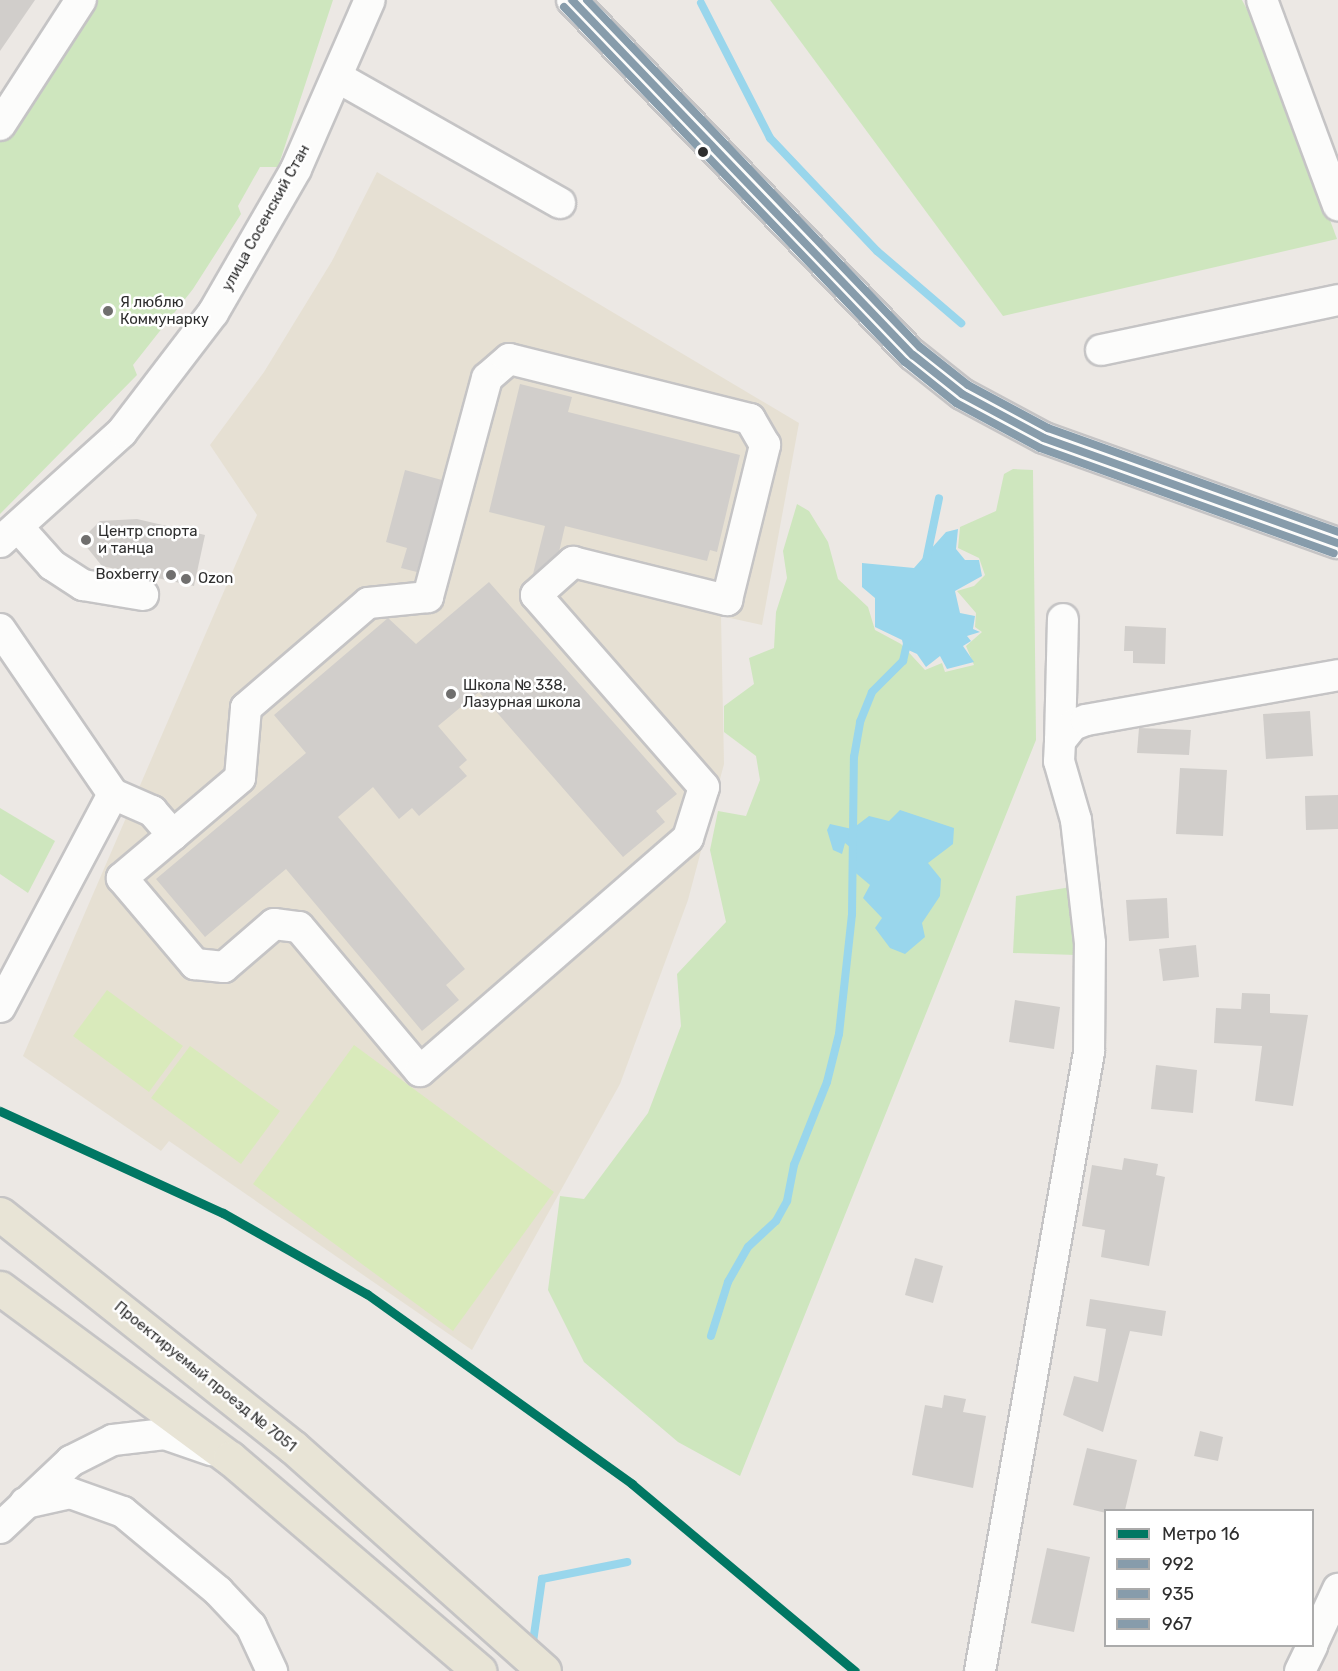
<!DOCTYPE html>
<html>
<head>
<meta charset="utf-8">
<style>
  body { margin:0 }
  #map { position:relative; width:1338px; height:1671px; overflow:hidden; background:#ece8e4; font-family:Rubik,sans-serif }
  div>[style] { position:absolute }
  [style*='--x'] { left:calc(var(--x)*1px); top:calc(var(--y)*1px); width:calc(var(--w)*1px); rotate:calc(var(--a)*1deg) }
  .education>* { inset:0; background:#e6e0d3 }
  .green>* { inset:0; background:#cee6be }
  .pitch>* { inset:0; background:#d9eabb }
  .water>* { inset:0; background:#99d6ec }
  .stream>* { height:8px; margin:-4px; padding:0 4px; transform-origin:4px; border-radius:4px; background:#99d6ec }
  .building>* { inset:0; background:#d1cecb }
  .roads { filter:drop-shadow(2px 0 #c5c4c5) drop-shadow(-2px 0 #c5c4c5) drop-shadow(0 2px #c5c4c5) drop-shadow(0 -2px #c5c4c5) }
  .minor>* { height:30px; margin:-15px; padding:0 15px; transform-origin:15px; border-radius:15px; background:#fcfcfb }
  .major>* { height:33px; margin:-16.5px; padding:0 16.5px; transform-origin:16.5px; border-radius:16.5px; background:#e8e4d6 }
  .bus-1>* { height:8px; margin:-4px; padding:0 4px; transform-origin:4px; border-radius:4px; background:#879cab }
  .bus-2>* { height:8px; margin:-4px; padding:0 4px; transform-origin:4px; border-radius:4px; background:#879cab }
  .bus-3>* { height:8px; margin:-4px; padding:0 4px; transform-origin:4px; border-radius:4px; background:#879cab }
  .metro-1>* { height:9px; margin:-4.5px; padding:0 4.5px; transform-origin:4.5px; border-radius:4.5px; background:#007763 }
  .dots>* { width:16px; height:16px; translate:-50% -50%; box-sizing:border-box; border:3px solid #fff; border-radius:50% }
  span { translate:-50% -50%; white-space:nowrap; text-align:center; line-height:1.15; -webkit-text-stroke:5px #fff; paint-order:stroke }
  .street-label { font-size:15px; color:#2e2e2e }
  .poi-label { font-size:15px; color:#2e2e2e }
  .left { translate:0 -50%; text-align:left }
  .right { translate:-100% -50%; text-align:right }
  .legend { position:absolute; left:1104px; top:1509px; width:210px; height:138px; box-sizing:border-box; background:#fff; border:2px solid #ababab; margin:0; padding:8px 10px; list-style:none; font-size:18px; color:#2e2e2e }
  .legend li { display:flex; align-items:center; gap:12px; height:30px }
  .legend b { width:30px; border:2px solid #ababab }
</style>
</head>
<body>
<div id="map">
  <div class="education">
    <div style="clip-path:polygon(377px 172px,799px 423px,762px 625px,721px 616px,724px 764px,688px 900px,620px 1084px,472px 1350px,169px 1141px,161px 1151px,23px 1056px,257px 515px,210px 445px,264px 372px,332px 261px)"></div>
  </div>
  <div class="green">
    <div style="clip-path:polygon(94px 0,333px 0,278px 167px,260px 167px,238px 206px,241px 214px,193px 289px,133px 365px,137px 375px,0 514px,0 136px)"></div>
    <div style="clip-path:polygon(770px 0,1242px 0,1264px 42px,1337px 239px,1003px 316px)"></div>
    <div style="clip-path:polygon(1013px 469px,1033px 470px,1036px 740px,740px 1476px,678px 1442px,584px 1362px,548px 1290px,560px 1196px,584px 1199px,648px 1113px,681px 1026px,677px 974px,726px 922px,710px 850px,718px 811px,746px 816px,760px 780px,756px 756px,724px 732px,724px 706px,754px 684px,749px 658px,774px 648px,776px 612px,787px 578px,783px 551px,797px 504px,809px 511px,828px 542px,838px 579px,868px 607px,875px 630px,901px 644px,925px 670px,942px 663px,945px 672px,974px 665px,966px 646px,982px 632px,975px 627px,976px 613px,957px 591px,974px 586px,985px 575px,979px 558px,958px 548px,960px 527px,996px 511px,1004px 474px)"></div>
    <div style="clip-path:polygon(0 808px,55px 841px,28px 893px,0 874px)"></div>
    <div style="clip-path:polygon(1071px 887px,1076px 955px,1013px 953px,1016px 896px)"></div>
  </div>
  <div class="pitch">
    <div style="clip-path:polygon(107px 990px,183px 1046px,149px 1092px,73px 1036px)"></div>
    <div style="clip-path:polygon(354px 1045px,554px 1192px,453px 1331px,253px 1184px)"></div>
    <div style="clip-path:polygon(190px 1046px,280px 1111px,241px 1164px,151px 1098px)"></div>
  </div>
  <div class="water">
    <div style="clip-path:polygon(958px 529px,956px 549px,965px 560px,979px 560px,982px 576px,955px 591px,960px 613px,975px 616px,973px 629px,980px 632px,967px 636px,971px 641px,963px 646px,974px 662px,947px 669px,940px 656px,926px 667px,917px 654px,904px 648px,902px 640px,875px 627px,875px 598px,862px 587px,862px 563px,914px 568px,946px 532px)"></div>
    <div style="clip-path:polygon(900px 810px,954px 828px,953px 844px,928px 863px,941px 879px,940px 896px,922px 923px,925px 937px,905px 954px,890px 948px,875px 928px,882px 918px,863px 898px,870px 885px,851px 869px,851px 848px,845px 843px,842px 854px,833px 850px,827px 830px,830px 824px,852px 829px,869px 816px,889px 821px)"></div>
  </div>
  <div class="stream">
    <div style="--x:701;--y:3;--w:152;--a:62.9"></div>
    <div style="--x:770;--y:138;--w:156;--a:46.6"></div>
    <div style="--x:877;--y:251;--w:111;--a:40.6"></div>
    <div style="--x:926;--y:561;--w:64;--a:-78.3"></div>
    <div style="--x:711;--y:1336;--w:57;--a:-72.5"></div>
    <div style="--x:728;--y:1282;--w:40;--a:-60.3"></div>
    <div style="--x:748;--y:1247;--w:38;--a:-43"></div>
    <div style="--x:776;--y:1221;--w:23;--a:-61"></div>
    <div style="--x:787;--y:1201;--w:37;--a:-79"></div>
    <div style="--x:794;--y:1165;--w:89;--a:-68.3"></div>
    <div style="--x:827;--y:1082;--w:49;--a:-76"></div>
    <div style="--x:839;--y:1034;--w:121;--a:-83.8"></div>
    <div style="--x:852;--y:914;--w:157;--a:-89.3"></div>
    <div style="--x:854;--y:757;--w:36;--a:-80"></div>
    <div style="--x:860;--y:722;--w:32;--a:-68"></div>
    <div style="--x:872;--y:692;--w:44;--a:-45"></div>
    <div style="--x:903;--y:661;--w:22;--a:-77"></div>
    <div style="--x:532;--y:1649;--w:71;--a:-81.9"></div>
    <div style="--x:542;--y:1579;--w:87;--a:-11.3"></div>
  </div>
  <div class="building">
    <div style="clip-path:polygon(0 0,35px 0,0 51px)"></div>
    <div style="clip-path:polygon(520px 384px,572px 397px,568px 412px,740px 455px,717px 552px,710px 550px,707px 561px,565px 526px,559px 552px,533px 574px,545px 526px,489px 512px)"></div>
    <div style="clip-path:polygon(405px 470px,442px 480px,417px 572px,401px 568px,407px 548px,386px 542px)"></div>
    <div style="clip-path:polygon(137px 519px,205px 535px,194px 586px,102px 566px,81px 540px,100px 521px)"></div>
    <div style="clip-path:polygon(489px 582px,677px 794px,656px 811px,665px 822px,623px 857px,479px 692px,438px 726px,467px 760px,459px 767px,467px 776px,419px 816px,412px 808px,399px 819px,373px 787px,338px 817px,465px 969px,446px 985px,459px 1000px,422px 1031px,286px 869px,205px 937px,156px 879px,306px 753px,274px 715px,388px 618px,416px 644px)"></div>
    <div style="clip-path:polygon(1125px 626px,1166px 628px,1165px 664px,1133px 663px,1133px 651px,1124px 651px)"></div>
    <div style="clip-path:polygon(1310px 711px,1313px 756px,1266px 759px,1263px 714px)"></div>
    <div style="clip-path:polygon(1139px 728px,1191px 730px,1189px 755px,1137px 753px)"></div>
    <div style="clip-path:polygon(1180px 768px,1227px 770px,1223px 836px,1176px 834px)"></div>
    <div style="clip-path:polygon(1338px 795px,1338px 829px,1306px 830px,1305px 796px)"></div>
    <div style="clip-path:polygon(1167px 898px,1169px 938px,1129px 941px,1126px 900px)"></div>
    <div style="clip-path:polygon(1196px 945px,1199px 977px,1163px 981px,1159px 949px)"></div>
    <div style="clip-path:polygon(1242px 993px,1270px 994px,1270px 1013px,1308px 1015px,1293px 1106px,1255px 1101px,1262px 1046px,1214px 1043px,1216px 1008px,1241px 1009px)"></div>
    <div style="clip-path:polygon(1015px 1000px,1060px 1007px,1054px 1049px,1009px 1042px)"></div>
    <div style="clip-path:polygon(1156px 1065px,1197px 1070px,1193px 1113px,1151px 1109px)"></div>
    <div style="clip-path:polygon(1124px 1158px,1158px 1164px,1156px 1175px,1165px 1177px,1149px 1266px,1101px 1257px,1105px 1230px,1082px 1226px,1092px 1165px,1122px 1170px)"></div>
    <div style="clip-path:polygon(915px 1258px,943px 1266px,933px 1303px,905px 1295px)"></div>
    <div style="clip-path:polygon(1090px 1299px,1166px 1311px,1162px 1336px,1130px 1331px,1103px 1432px,1063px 1415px,1074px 1376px,1098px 1382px,1106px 1329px,1086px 1326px)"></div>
    <div style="clip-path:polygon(944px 1395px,966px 1399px,963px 1412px,986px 1416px,973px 1488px,912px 1475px,925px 1405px,942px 1408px)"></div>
    <div style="clip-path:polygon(1200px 1431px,1223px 1437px,1218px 1461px,1194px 1456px)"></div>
    <div style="clip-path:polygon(1087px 1448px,1137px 1460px,1125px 1510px,1106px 1513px,1073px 1505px)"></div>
    <div style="clip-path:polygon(1047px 1548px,1090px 1557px,1074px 1632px,1031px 1623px)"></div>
  </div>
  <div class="roads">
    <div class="minor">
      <div style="--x:572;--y:0;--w:492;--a:46.2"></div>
      <div style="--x:913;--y:355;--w:63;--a:38.5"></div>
      <div style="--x:962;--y:394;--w:93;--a:28.2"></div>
      <div style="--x:1044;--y:438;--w:312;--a:19.7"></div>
      <div style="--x:1262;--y:0;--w:219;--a:69.7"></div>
      <div style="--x:339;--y:78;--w:254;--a:29.5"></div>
      <div style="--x:0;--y:125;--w:149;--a:-57.1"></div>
      <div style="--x:1101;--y:350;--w:242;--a:-11.9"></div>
      <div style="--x:18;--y:527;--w:51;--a:48.2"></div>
      <div style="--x:52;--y:565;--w:37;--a:33"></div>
      <div style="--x:83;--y:585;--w:61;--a:9.5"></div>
      <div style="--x:0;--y:542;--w:164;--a:-42"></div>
      <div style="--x:122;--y:432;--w:150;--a:-52.6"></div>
      <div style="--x:213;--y:313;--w:166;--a:-60"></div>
      <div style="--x:296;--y:169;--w:184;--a:-66.4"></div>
      <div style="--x:0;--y:629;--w:200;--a:55.6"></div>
      <div style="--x:113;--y:794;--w:241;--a:117.9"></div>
      <div style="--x:1060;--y:741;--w:122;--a:-88.6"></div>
      <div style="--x:113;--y:794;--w:43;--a:23.6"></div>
      <div style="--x:152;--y:811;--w:32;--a:49"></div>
      <div style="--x:173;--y:835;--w:67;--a:139.9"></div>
      <div style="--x:122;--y:878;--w:113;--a:49.7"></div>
      <div style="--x:195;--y:964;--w:29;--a:6"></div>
      <div style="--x:224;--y:967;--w:66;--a:-40.7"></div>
      <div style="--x:274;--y:924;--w:25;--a:7"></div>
      <div style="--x:299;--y:927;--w:188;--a:50"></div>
      <div style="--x:420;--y:1071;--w:355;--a:-41"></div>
      <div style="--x:688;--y:838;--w:53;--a:-72.6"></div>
      <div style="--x:704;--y:787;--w:255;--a:-131.2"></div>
      <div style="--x:536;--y:595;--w:50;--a:-41.7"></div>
      <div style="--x:573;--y:562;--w:159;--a:13.9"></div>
      <div style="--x:727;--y:600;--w:160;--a:-76.2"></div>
      <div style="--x:765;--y:445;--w:30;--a:-120"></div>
      <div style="--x:750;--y:419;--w:248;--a:-166"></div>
      <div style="--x:509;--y:359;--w:29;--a:139"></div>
      <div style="--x:487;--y:378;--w:227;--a:105.1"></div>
      <div style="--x:428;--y:597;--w:60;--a:174.3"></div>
      <div style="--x:368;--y:603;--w:161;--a:139.3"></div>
      <div style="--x:246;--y:708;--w:70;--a:94.9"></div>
      <div style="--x:240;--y:778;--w:88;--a:139.6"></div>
      <div style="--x:25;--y:1503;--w:46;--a:-12.5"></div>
      <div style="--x:70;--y:1493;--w:56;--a:19.7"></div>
      <div style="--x:123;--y:1512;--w:124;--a:39.7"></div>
      <div style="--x:218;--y:1591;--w:48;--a:46.7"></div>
      <div style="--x:251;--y:1626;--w:50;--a:65"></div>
      <div style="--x:0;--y:1528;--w:98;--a:-43.3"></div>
      <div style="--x:71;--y:1461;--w:47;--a:-26.6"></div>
      <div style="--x:113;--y:1440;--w:52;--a:-6.6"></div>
      <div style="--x:165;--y:1434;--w:49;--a:19.2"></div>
      <div style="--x:1312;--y:1645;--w:62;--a:-65.1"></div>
      <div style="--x:980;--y:1671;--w:629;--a:-80.01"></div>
      <div style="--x:1089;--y:1052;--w:109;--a:-89.5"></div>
      <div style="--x:1090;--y:943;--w:124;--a:-96.5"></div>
      <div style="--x:1076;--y:820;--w:61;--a:-106.1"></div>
      <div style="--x:1059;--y:761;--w:20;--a:-87"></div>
      <div style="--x:1060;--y:741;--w:21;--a:-51"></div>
      <div style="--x:1073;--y:725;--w:14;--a:-21"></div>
      <div style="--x:1086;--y:720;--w:256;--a:-10.1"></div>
      <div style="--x:1300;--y:1671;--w:28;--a:-64"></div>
    </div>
    <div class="major">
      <div style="--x:0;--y:1214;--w:374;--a:38.5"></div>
      <div style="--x:293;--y:1447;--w:336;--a:41.7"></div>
      <div style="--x:0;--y:1288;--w:286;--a:36.5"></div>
      <div style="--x:230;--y:1458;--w:328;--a:40.5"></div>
    </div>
  </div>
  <div class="bus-1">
    <div style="--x:572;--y:0;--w:492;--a:46.2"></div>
    <div style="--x:913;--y:355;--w:63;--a:38.5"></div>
    <div style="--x:962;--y:394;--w:93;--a:28.2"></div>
    <div style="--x:1044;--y:438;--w:312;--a:19.7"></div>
  </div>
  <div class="bus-2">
    <div style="--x:564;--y:7;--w:492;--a:46.2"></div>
    <div style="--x:905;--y:362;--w:65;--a:38.8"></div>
    <div style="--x:956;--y:403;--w:95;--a:28.2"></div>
    <div style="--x:1040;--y:448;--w:312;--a:19.7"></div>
  </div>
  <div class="bus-3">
    <div style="--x:587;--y:0;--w:481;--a:46.2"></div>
    <div style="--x:920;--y:347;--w:61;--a:38.4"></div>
    <div style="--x:968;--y:385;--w:91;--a:28.3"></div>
    <div style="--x:1048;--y:428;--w:308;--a:19.7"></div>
  </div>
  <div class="metro-1">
    <div style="--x:0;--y:1111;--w:245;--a:24.6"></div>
    <div style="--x:223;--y:1213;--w:165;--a:29.4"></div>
    <div style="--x:367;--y:1294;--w:326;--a:35.6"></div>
    <div style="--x:632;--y:1484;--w:291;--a:40"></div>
  </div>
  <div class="dots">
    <div style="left:703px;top:152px;background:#2e2e2e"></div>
    <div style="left:108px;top:311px;background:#706f6e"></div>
    <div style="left:86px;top:540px;background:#706f6e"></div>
    <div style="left:171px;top:575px;background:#706f6e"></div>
    <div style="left:186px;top:579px;background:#706f6e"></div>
    <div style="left:451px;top:694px;background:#706f6e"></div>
  </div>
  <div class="street-label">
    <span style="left:266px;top:218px;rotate:-61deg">улица Сосенский Стан</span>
    <span style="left:205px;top:1377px;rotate:39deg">Проектируемый проезд № 7051</span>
  </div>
  <div class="poi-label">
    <span class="left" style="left:120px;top:311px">Я люблю<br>Коммунарку</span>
    <span class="left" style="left:98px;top:540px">Центр спорта<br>и танца</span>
    <span class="right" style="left:159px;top:575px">Boxberry</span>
    <span class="left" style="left:198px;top:579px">Ozon</span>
    <span class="left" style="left:463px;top:694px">Школа № 338,<br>Лазурная школа</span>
  </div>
  <ul class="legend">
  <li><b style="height:8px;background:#007763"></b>Метро 16</li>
  <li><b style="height:8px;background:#879cab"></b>992</li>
  <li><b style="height:8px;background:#879cab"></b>935</li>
  <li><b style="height:8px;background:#879cab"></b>967</li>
  </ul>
</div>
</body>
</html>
